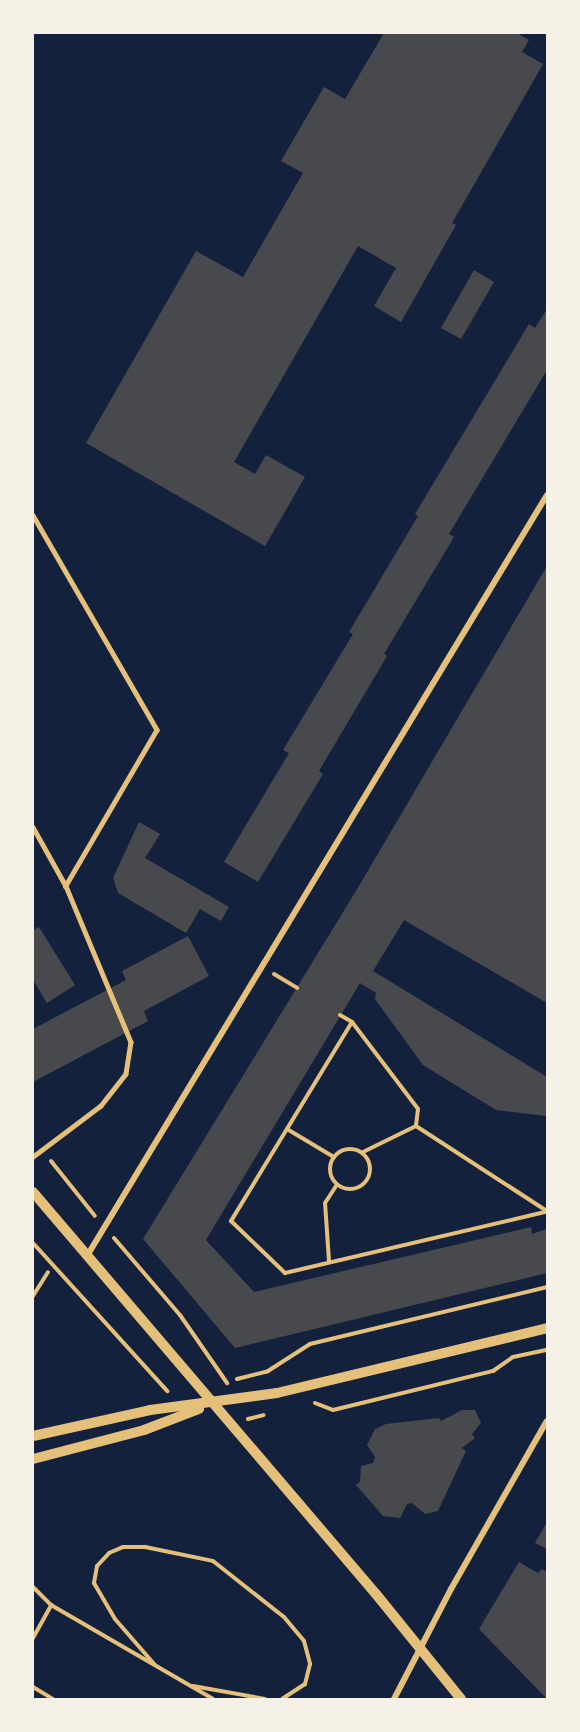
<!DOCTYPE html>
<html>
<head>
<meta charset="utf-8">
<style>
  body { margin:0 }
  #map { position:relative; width:580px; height:1732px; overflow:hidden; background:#14213d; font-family:"Source Sans 3",sans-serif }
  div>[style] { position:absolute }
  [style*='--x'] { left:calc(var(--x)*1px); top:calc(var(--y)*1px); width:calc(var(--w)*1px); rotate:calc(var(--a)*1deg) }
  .building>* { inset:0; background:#48494c }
  .path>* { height:4px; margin:-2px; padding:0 2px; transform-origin:2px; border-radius:2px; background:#e5c07b }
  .path>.ring { margin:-2px; padding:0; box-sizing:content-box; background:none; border:4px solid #e5c07b; border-radius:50% }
  .service>* { height:4.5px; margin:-2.25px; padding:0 2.25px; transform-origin:2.25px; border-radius:2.25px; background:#e5c07b }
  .minor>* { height:6px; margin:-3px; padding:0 3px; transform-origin:3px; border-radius:3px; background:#e5c07b }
  .tertiary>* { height:10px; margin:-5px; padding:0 5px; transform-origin:5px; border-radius:5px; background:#e5c07b }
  span { translate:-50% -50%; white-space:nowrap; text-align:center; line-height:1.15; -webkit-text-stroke:5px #f6f1e7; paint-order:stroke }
  .frame { position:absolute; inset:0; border:34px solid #f6f1e7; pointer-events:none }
</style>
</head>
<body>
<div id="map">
  <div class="building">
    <div style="clip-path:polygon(384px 33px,517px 33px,529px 40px,522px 52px,543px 64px,452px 223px,456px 225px,401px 322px,374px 306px,396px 268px,358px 246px,234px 462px,255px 474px,266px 455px,305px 477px,265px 546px,86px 443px,196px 251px,243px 277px,303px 173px,281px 161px,324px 87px,345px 99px)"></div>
    <div style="clip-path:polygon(474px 270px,494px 282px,461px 339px,441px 328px)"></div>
    <div style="clip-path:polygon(547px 309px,547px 370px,449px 534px,454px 537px,384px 654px,387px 656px,319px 771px,323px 774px,258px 882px,224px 862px,289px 753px,283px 750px,353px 634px,349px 632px,418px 516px,415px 514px,529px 324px,535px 328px)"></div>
    <div style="clip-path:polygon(547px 566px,547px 1003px,404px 920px,373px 971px,547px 1077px,547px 1116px,496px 1110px,423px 1065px,375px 999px,376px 993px,360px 983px,206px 1240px,254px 1292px,531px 1227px,532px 1234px,547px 1229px,547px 1273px,235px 1348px,143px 1239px,356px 891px)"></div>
    <div style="clip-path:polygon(139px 822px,160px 834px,145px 858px,229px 907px,221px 921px,200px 909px,186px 933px,118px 893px,113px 878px)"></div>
    <div style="clip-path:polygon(39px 927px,75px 985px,47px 1003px,33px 980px,33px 930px)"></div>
    <div style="clip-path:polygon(188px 936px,209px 976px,144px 1011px,148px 1021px,33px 1082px,33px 1029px,126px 980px,122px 971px)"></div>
    <div style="clip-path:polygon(462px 1410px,475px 1410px,481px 1423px,472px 1434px,475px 1438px,462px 1448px,466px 1451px,438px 1511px,425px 1514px,412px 1503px,407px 1504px,400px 1518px,383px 1516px,356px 1485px,360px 1482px,361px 1466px,373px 1463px,375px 1457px,367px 1445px,375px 1429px,386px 1424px,439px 1418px,441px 1421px)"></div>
    <div style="clip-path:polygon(547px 1522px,547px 1549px,535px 1543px)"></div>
    <div style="clip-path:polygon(519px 1562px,538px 1573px,542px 1569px,547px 1572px,547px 1699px,479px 1629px)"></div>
  </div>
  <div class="path">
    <div style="--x:274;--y:974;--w:27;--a:31"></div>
    <div style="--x:340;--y:1015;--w:14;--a:30"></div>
    <div style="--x:352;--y:1022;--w:109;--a:52.8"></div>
    <div style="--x:418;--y:1109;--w:17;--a:97"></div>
    <div style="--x:416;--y:1126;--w:156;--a:33"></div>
    <div style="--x:352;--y:1022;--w:233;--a:121.3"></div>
    <div style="--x:231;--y:1221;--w:75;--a:43.9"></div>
    <div style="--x:285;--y:1273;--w:268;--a:-13.2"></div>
    <div style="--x:287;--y:1129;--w:55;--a:30.8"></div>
    <div class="ring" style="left:330px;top:1149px;width:36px;height:36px"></div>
    <div style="--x:363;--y:1152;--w:59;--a:-26.1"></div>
    <div style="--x:51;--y:1161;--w:70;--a:51.3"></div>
    <div style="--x:114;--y:1238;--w:101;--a:49.4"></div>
    <div style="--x:180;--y:1315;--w:83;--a:55.3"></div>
    <div style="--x:33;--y:1243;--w:200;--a:47.8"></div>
    <div style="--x:329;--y:1261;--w:58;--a:-93.9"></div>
    <div style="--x:325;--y:1203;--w:20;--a:-57"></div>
    <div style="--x:33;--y:1296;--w:28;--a:-58"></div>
    <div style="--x:237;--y:1379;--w:32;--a:-14"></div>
    <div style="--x:268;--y:1371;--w:50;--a:-32.7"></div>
    <div style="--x:310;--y:1344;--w:244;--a:-13.5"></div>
    <div style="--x:315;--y:1403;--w:19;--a:21"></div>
    <div style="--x:333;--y:1410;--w:165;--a:-13.7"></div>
    <div style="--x:493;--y:1371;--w:24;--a:-35"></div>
    <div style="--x:513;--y:1357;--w:35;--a:-12"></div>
    <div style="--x:248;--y:1419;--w:16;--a:-14"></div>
    <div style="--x:33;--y:1587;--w:25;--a:45"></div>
    <div style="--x:51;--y:1605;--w:187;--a:30.1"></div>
    <div style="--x:33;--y:1638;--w:38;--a:-61"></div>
    <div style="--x:155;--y:1665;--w:61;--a:-131"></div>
    <div style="--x:115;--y:1619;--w:42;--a:-120.3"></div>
    <div style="--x:94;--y:1583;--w:17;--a:-80"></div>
    <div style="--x:97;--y:1566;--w:18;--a:-47"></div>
    <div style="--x:109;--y:1553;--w:15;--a:-23"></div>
    <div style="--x:123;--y:1547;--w:22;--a:0"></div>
    <div style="--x:145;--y:1547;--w:69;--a:11.6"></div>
    <div style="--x:213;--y:1561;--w:90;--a:38.3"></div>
    <div style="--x:284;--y:1617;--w:31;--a:50"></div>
    <div style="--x:304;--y:1641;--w:24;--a:75"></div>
    <div style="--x:310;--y:1664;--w:21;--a:104"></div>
    <div style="--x:305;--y:1684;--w:27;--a:147"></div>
    <div style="--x:193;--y:1686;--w:73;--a:10.2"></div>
    <div style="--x:33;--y:1687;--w:23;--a:31"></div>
  </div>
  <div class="service">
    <div style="--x:33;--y:515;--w:248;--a:60"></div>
    <div style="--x:157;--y:730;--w:181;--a:120.3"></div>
    <div style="--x:33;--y:827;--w:68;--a:60.8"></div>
    <div style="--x:66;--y:886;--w:169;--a:67.4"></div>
    <div style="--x:131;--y:1042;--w:32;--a:99"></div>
    <div style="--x:126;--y:1074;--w:41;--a:128"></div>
    <div style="--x:101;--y:1106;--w:85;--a:143.1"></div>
  </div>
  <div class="minor">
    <div style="--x:87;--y:1256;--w:889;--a:-58.85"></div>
    <div style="--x:394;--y:1699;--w:124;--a:-62.6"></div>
    <div style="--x:451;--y:1589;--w:193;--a:-60.3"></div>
  </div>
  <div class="tertiary">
    <div style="--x:33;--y:1192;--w:528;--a:49.53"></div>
    <div style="--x:376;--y:1594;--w:135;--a:51"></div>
    <div style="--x:33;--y:1436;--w:120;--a:-12.5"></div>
    <div style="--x:150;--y:1410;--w:128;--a:-7.6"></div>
    <div style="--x:277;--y:1393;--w:278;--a:-13.5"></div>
    <div style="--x:33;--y:1459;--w:115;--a:-14.6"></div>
    <div style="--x:144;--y:1430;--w:59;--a:-20.9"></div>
  </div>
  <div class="frame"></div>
</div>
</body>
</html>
